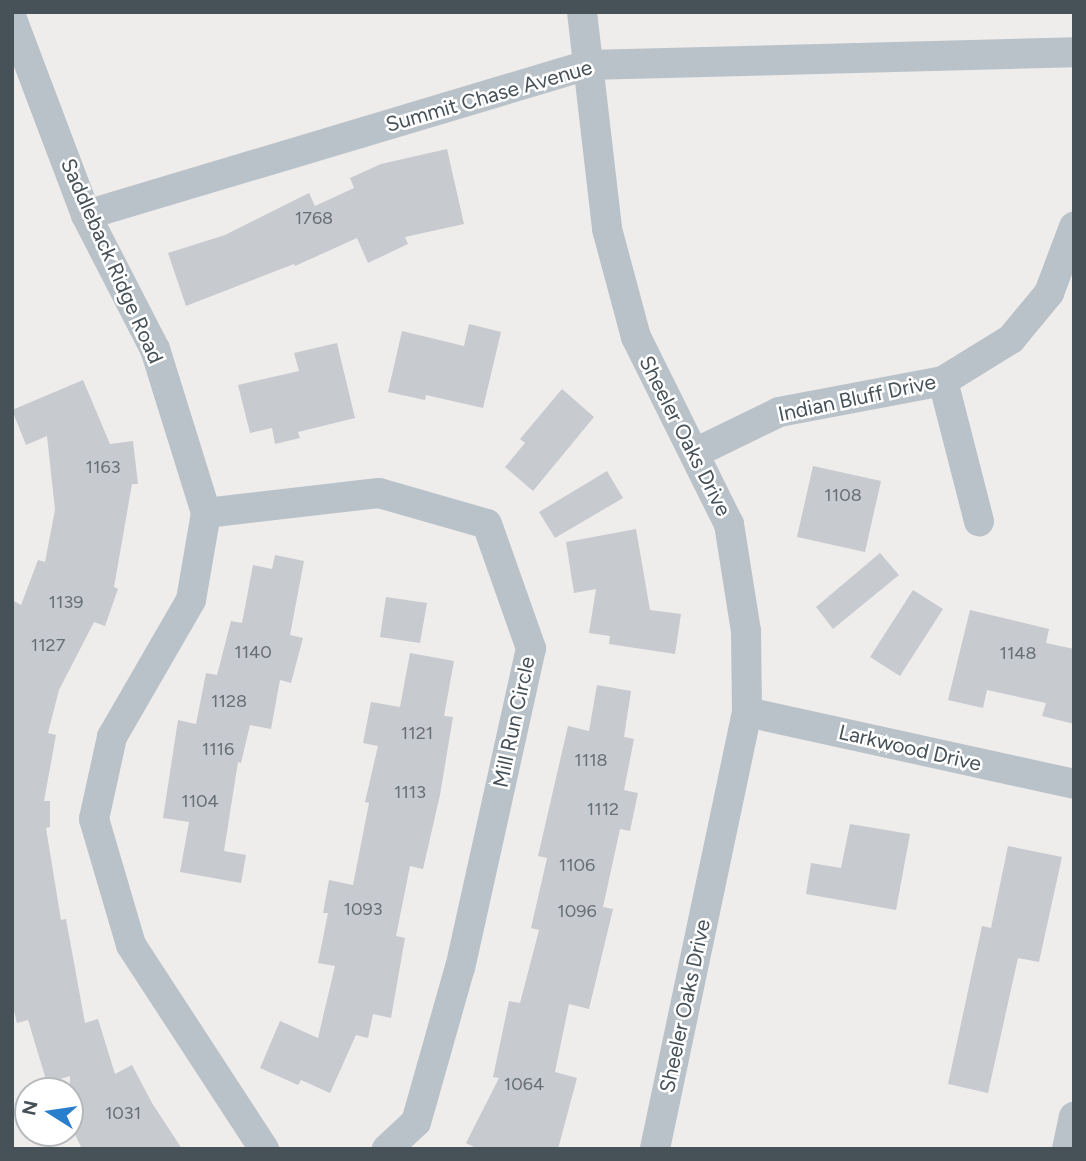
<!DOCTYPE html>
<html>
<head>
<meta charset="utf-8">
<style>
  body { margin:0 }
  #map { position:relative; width:1086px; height:1161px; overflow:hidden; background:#efecec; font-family:Figtree,sans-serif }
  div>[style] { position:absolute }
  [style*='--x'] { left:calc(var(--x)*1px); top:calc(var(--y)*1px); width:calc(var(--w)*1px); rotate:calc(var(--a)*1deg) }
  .building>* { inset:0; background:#c7cacf }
  .minor>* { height:30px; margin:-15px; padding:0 15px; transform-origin:15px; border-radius:15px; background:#b9c2c8 }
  span { translate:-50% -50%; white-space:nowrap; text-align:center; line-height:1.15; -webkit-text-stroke:5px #fff; paint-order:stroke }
  .number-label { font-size:18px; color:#666f76 }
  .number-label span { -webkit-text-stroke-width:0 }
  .street-label { font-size:21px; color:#465158 }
  .frame { position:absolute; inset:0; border:14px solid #465158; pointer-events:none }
  .north { position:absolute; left:14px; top:1077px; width:70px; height:70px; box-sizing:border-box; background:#fff; border:2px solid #b5b9bc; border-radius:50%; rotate:282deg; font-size:19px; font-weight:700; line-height:28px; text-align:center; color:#465158 }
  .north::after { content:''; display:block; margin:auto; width:24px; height:32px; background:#297fcc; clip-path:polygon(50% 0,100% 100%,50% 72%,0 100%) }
</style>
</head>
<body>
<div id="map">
  <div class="building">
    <div style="clip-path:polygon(447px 149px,464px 224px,405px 237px,408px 244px,368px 263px,357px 238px,295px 266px,294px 264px,186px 306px,168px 253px,225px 235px,309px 193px,315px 206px,354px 188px,350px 178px,381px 164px)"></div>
    <div style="clip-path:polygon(469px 324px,501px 332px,483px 408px,426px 395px,425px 400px,388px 392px,402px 331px,464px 346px)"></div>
    <div style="clip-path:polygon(337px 343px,355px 418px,298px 432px,300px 438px,275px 444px,272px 428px,250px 433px,238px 385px,299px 371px,294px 353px)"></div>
    <div style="clip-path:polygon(83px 380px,110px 444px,133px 441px,138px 484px,132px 484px,114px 587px,118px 589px,105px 626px,94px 622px,59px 690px,48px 733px,56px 735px,44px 801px,50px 801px,50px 827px,46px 828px,61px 920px,66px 919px,85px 1023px,98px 1019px,115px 1074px,132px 1065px,152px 1103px,182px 1149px,82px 1149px,70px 1124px,70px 1076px,47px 1083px,28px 1020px,17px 1023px,12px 1003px,12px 600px,21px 605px,38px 560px,45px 562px,55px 510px,47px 436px,26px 445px,12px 410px)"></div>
    <div style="clip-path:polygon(562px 389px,594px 417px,533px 491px,505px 467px,525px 443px,520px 439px)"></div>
    <div style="clip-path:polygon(813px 466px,881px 481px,865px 552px,797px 537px)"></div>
    <div style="clip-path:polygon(607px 471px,623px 498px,555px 538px,539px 512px)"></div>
    <div style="clip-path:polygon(636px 529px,650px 610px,681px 614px,675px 654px,609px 644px,610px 636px,589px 633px,596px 589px,574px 593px,566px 542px)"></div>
    <div style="clip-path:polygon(880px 553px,899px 575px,833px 629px,816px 607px)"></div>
    <div style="clip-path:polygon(275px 555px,304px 561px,290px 635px,303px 638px,291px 683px,280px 680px,271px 729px,250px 725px,241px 763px,238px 762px,224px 851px,246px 855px,241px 883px,180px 872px,189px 822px,163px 818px,178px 720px,196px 724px,206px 673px,217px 675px,231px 621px,242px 623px,253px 565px,272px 569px)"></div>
    <div style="clip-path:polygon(913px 590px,943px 609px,900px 676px,870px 657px)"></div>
    <div style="clip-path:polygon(386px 597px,427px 603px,420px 643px,380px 637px)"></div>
    <div style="clip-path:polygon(970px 610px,1049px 629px,1046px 643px,1074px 649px,1074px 724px,1042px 716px,1046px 703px,987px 690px,983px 708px,948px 700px)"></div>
    <div style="clip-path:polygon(410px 653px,454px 661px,444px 716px,453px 717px,440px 795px,423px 869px,410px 866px,396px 936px,405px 938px,391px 1018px,373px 1014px,368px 1038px,356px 1035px,330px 1093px,301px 1080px,298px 1085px,260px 1068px,280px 1021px,318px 1038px,335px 966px,318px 963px,328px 913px,323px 913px,329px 880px,353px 885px,369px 803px,365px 802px,378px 746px,363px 743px,371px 702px,400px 707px)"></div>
    <div style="clip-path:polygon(597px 685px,631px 691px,624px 737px,634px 739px,624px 790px,638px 793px,630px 831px,620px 829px,603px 907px,613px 909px,589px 1009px,569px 1004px,555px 1072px,577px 1078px,558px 1149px,478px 1149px,466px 1143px,499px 1078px,493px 1077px,509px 1001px,520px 1003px,539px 930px,531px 928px,547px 858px,538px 856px,568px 726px,589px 731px)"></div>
    <div style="clip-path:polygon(850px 824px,910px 834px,896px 910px,806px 894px,811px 863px,841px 868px)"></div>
    <div style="clip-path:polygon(1008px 846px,1062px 857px,1039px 962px,1018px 958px,988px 1093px,948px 1084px,982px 926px,991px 928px)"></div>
  </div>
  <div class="minor">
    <div style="--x:582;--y:12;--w:218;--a:83.4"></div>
    <div style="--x:607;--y:229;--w:112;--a:75"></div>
    <div style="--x:636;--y:337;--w:209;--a:63.6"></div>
    <div style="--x:729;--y:524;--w:108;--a:81"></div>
    <div style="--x:746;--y:631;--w:81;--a:89.3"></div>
    <div style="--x:747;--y:712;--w:447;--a:101.9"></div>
    <div style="--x:12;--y:19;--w:210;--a:69.3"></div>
    <div style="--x:86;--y:215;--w:151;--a:62.8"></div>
    <div style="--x:155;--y:349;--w:172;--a:72.7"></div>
    <div style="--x:206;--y:513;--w:88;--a:99.8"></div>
    <div style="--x:191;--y:600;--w:158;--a:120"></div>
    <div style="--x:112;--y:737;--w:84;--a:102.4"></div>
    <div style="--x:94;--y:819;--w:131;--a:73.6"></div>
    <div style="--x:131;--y:945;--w:244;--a:56.9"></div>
    <div style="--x:86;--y:215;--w:524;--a:-16.64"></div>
    <div style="--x:588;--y:65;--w:486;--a:-1.5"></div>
    <div style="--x:943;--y:381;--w:145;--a:75.6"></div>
    <div style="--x:695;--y:453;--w:93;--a:-26"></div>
    <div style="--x:779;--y:412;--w:167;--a:-10.7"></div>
    <div style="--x:943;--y:381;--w:80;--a:-31.7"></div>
    <div style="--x:1011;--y:339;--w:60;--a:-50.4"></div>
    <div style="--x:1049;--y:293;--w:71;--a:-69.3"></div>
    <div style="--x:206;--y:513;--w:174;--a:-6.6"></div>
    <div style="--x:379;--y:493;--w:112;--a:16"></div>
    <div style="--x:487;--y:524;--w:132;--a:70.5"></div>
    <div style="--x:531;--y:648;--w:327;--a:102.5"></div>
    <div style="--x:460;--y:967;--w:161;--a:105.8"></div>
    <div style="--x:416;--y:1122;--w:40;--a:137"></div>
    <div style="--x:747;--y:712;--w:335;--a:12.4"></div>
    <div style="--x:1067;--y:1149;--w:33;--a:-78"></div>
  </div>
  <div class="number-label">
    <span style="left:314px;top:218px">1768</span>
    <span style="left:103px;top:467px">1163</span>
    <span style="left:843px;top:495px">1108</span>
    <span style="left:66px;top:602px">1139</span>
    <span style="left:48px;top:645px">1127</span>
    <span style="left:253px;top:652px">1140</span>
    <span style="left:1018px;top:653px">1148</span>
    <span style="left:229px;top:701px">1128</span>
    <span style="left:417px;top:733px">1121</span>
    <span style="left:218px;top:749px">1116</span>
    <span style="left:591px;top:760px">1118</span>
    <span style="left:410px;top:792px">1113</span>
    <span style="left:200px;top:801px">1104</span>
    <span style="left:603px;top:809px">1112</span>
    <span style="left:577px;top:865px">1106</span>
    <span style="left:363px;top:909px">1093</span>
    <span style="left:577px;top:911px">1096</span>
    <span style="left:524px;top:1084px">1064</span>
    <span style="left:123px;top:1113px">1031</span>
  </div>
  <div class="street-label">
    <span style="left:489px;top:96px;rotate:-16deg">Summit Chase Avenue</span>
    <span style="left:112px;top:261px;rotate:66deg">Saddleback Ridge Road</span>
    <span style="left:857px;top:398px;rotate:-12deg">Indian Bluff Drive</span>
    <span style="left:685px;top:436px;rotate:63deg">Sheeler Oaks Drive</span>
    <span style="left:514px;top:722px;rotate:-78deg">Mill Run Circle</span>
    <span style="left:910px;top:748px;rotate:13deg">Larkwood Drive</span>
    <span style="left:685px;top:1006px;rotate:-78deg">Sheeler Oaks Drive</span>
  </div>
  <div class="frame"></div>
  <div class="north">N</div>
</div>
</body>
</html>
